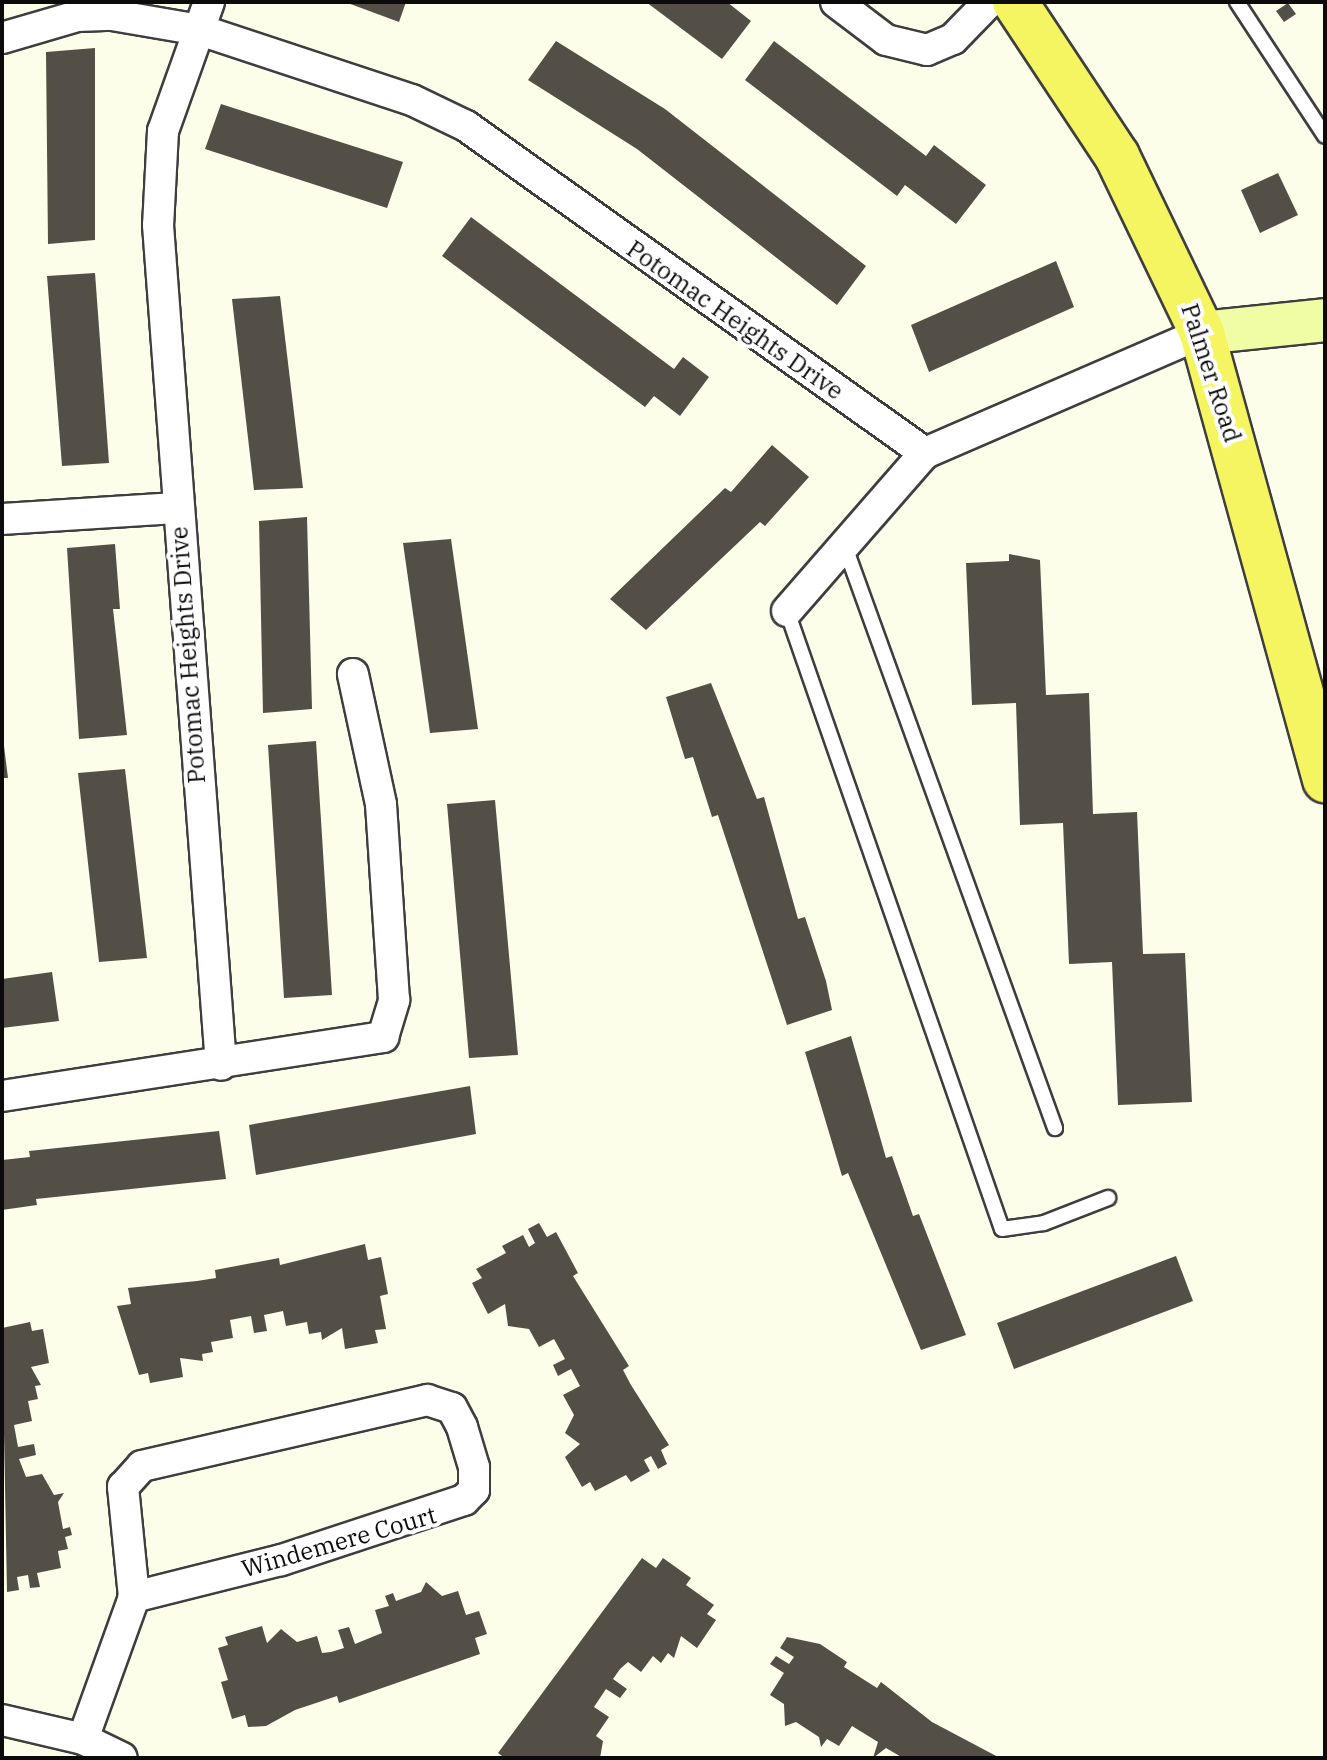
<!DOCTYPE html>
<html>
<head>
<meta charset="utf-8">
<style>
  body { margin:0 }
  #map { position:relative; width:1327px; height:1760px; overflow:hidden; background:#fdfee9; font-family:"IBM Plex Serif",serif }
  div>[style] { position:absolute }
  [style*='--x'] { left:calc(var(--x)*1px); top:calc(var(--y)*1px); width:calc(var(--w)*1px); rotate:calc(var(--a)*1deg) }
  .building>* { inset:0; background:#534f47 }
  .roads { filter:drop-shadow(2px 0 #3e3e3e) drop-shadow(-2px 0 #3e3e3e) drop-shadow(0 2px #3e3e3e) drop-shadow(0 -2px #3e3e3e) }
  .lane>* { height:14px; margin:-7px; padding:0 7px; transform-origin:7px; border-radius:7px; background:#fff }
  .street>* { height:30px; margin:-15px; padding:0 15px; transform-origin:15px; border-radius:15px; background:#fff }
  .secondary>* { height:42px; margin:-21px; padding:0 21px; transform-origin:21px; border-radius:21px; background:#f1fda5 }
  .primary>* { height:44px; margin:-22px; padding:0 22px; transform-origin:22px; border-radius:22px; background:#f5f562 }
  span { translate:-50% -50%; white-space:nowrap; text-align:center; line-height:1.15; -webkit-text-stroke:8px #fff; paint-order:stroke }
  .street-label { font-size:24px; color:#0b0b0b }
  .frame { position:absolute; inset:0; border:4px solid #0b0b0b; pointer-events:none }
</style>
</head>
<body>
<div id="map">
  <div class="building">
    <div style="clip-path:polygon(345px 2px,406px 2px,399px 22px)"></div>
    <div style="clip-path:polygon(646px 2px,727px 2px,751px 21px,722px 59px)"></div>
    <div style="clip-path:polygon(1288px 3px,1296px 14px,1284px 22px,1276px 11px)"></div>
    <div style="clip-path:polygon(556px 41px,665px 109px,866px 266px,837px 305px,637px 149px,528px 80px)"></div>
    <div style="clip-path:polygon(774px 41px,926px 156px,934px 145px,986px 185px,956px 224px,905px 185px,897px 196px,745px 80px)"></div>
    <div style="clip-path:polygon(95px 48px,95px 240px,48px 244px,46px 52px)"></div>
    <div style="clip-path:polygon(221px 104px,403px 162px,387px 208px,205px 149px)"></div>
    <div style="clip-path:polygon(1278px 173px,1298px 215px,1260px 233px,1241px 190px)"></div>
    <div style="clip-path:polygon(471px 217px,674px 369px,683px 357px,709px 377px,680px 416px,654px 396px,645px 407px,442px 256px)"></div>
    <div style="clip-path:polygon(1056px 261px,1074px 307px,929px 372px,911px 325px)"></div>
    <div style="clip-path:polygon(95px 273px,109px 463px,62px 466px,47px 276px)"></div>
    <div style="clip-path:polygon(280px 296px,303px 488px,254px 490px,232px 299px)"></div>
    <div style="clip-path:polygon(772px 445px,809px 477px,765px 526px,760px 522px,646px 630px,610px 599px,725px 488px,731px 492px)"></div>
    <div style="clip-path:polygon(307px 517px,312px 709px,263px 713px,259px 521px)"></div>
    <div style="clip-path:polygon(451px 539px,478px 729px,430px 733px,403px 543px)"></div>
    <div style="clip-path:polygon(115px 544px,120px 609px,113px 609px,127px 735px,79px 739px,67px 548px)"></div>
    <div style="clip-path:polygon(1009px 554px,1040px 560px,1046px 695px,1089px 693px,1093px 814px,1137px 812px,1143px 954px,1185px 953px,1192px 1102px,1118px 1105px,1112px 962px,1069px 964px,1063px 823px,1020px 825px,1016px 703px,972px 705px,966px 563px,1009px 561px)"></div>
    <div style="clip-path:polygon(711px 683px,757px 799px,764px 797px,798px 919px,805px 917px,826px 981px,832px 1010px,787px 1025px,718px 815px,712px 817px,693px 757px,685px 759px,666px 697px)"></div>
    <div style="clip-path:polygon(2px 730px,8px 778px,2px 778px)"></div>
    <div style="clip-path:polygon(316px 741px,332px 995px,284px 998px,268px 745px)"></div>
    <div style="clip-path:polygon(125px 769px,147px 958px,99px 962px,78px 773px)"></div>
    <div style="clip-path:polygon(495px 800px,518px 1055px,469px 1058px,447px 804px)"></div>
    <div style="clip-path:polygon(52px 972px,59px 1021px,2px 1028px,2px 979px)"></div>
    <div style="clip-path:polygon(851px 1036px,886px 1158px,892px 1156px,913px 1216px,919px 1214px,966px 1335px,921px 1350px,848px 1173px,842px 1176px,805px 1052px)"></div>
    <div style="clip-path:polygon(470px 1086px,476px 1134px,256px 1175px,249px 1125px)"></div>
    <div style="clip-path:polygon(219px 1131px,226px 1179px,36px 1199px,37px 1205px,2px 1210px,2px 1160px,30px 1157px,29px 1151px)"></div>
    <div style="clip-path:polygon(539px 1223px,547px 1237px,556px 1232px,578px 1273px,573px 1276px,629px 1366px,623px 1370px,631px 1385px,669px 1445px,661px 1450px,667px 1464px,658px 1469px,651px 1456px,644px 1460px,650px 1471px,631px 1482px,626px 1475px,595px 1491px,590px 1482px,582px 1487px,565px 1457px,580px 1444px,565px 1433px,574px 1415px,563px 1395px,580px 1386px,571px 1369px,558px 1376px,553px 1365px,565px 1359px,554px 1339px,539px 1347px,529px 1329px,508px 1326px,505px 1304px,488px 1314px,472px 1283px,482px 1278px,476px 1269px,506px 1253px,502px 1246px,523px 1235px,529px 1247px,535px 1243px,528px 1229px)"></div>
    <div style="clip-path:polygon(365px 1244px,368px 1260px,381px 1257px,388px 1294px,380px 1296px,386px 1329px,375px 1330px,378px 1343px,345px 1349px,342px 1328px,322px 1340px,321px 1332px,309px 1334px,307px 1322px,286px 1326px,283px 1311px,264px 1315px,267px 1331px,254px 1333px,251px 1316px,230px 1320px,233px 1338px,211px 1342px,213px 1352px,202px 1354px,203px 1361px,180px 1358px,183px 1377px,150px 1383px,148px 1373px,139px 1375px,117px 1306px,131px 1304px,128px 1288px,197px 1281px,216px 1278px,215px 1270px,279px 1258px,280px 1265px)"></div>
    <div style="clip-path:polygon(1176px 1256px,1193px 1301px,1014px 1369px,997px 1323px)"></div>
    <div style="clip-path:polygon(30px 1322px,32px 1331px,43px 1329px,49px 1363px,31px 1367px,41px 1385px,35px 1386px,38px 1399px,28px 1401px,32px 1421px,14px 1425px,18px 1447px,34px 1444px,36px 1455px,19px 1459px,26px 1477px,42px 1474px,54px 1495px,64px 1493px,58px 1502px,63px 1529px,70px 1527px,72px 1535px,65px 1537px,68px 1549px,58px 1551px,61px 1568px,37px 1573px,40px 1587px,30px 1588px,28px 1575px,17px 1577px,19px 1590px,7px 1592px,2px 1328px)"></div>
    <div style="clip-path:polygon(642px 1558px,656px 1568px,663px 1558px,691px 1578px,686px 1585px,714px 1605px,707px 1614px,716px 1620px,697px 1648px,681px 1636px,674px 1658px,668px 1653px,661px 1663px,653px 1656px,641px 1672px,628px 1662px,620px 1669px,613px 1679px,627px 1689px,620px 1698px,606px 1689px,594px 1707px,609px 1717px,596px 1736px,603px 1741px,600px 1758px,505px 1758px,498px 1753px)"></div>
    <div style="clip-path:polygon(426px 1582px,442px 1596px,458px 1591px,466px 1615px,479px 1611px,487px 1634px,475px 1638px,480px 1654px,339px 1703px,337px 1696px,295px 1710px,266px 1726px,248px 1727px,245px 1715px,232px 1719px,221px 1682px,228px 1680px,218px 1648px,228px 1645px,225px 1637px,262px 1626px,267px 1643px,281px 1629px,297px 1642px,317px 1636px,322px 1653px,331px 1652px,344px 1648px,338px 1630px,349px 1627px,355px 1644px,382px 1633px,375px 1610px,389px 1606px,385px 1596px,393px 1593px,396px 1601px,421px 1592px)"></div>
    <div style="clip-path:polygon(787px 1637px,820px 1644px,847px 1662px,844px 1667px,877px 1688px,881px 1682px,932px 1722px,1000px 1758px,903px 1758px,886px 1748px,873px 1758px,878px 1742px,852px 1726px,839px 1746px,827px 1739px,821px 1747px,819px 1737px,796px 1722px,785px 1726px,784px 1704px,770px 1695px,784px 1673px,770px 1664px,776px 1656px,789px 1664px,794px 1657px,780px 1648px)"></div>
  </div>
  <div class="roads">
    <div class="lane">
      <div style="--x:1237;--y:2;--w:160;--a:56.7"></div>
      <div style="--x:845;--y:547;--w:618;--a:70.13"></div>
      <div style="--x:787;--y:611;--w:654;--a:70.82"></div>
      <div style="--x:1002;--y:1229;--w:42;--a:-8.1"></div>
      <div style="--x:1044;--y:1223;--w:69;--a:-21.3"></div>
    </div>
    <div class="street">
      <div style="--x:209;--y:2;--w:137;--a:109.6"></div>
      <div style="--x:163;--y:131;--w:94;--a:93"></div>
      <div style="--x:158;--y:225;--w:842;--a:85.71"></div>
      <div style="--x:836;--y:2;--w:63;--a:37.2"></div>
      <div style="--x:886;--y:40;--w:42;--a:13.7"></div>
      <div style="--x:927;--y:50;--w:28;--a:-23"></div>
      <div style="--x:953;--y:39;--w:52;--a:-45.8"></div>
      <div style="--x:2;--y:38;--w:78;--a:-16.3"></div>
      <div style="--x:77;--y:16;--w:35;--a:-2"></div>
      <div style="--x:112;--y:15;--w:89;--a:9.7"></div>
      <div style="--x:200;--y:30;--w:223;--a:18.3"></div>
      <div style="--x:412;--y:100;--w:60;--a:25.7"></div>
      <div style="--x:466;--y:126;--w:564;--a:35.47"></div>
      <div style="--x:2;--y:519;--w:175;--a:-3.6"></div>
      <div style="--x:787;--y:611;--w:210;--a:-48.9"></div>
      <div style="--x:925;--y:453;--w:302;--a:-23.4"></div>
      <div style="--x:2;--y:1096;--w:386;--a:-8.8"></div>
      <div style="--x:383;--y:1037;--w:39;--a:-73"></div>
      <div style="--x:394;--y:1000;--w:196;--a:-93.8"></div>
      <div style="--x:381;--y:804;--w:133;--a:-102.2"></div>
      <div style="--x:427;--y:1400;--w:26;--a:18"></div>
      <div style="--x:452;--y:1408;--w:21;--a:62"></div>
      <div style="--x:462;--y:1427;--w:42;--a:73.3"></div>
      <div style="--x:474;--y:1467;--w:23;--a:90"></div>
      <div style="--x:474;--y:1490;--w:14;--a:135"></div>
      <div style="--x:464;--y:1500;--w:193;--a:161.8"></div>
      <div style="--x:281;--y:1560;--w:152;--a:165.9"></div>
      <div style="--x:134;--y:1597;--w:111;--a:-95.7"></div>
      <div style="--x:123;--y:1487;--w:28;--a:-48"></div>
      <div style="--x:142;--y:1466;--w:293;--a:-13"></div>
      <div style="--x:2;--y:1720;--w:83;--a:13.2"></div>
      <div style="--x:83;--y:1739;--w:43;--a:26"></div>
      <div style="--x:83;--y:1739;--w:151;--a:-70.2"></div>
    </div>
    <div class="secondary">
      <div style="--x:1202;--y:333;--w:124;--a:-6"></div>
    </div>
    <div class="primary">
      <div style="--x:1015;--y:2;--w:185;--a:56.5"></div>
      <div style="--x:1117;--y:156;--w:196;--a:64.3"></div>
      <div style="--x:1202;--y:333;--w:464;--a:74.6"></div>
    </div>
  </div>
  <div class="street-label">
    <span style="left:735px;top:320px;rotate:35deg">Potomac Heights Drive</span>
    <span style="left:1211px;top:373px;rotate:72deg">Palmer Road</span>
    <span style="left:188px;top:655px;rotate:-94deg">Potomac Heights Drive</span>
    <span style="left:339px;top:1542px;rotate:-16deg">Windemere Court</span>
  </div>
  <div class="frame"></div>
</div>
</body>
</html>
